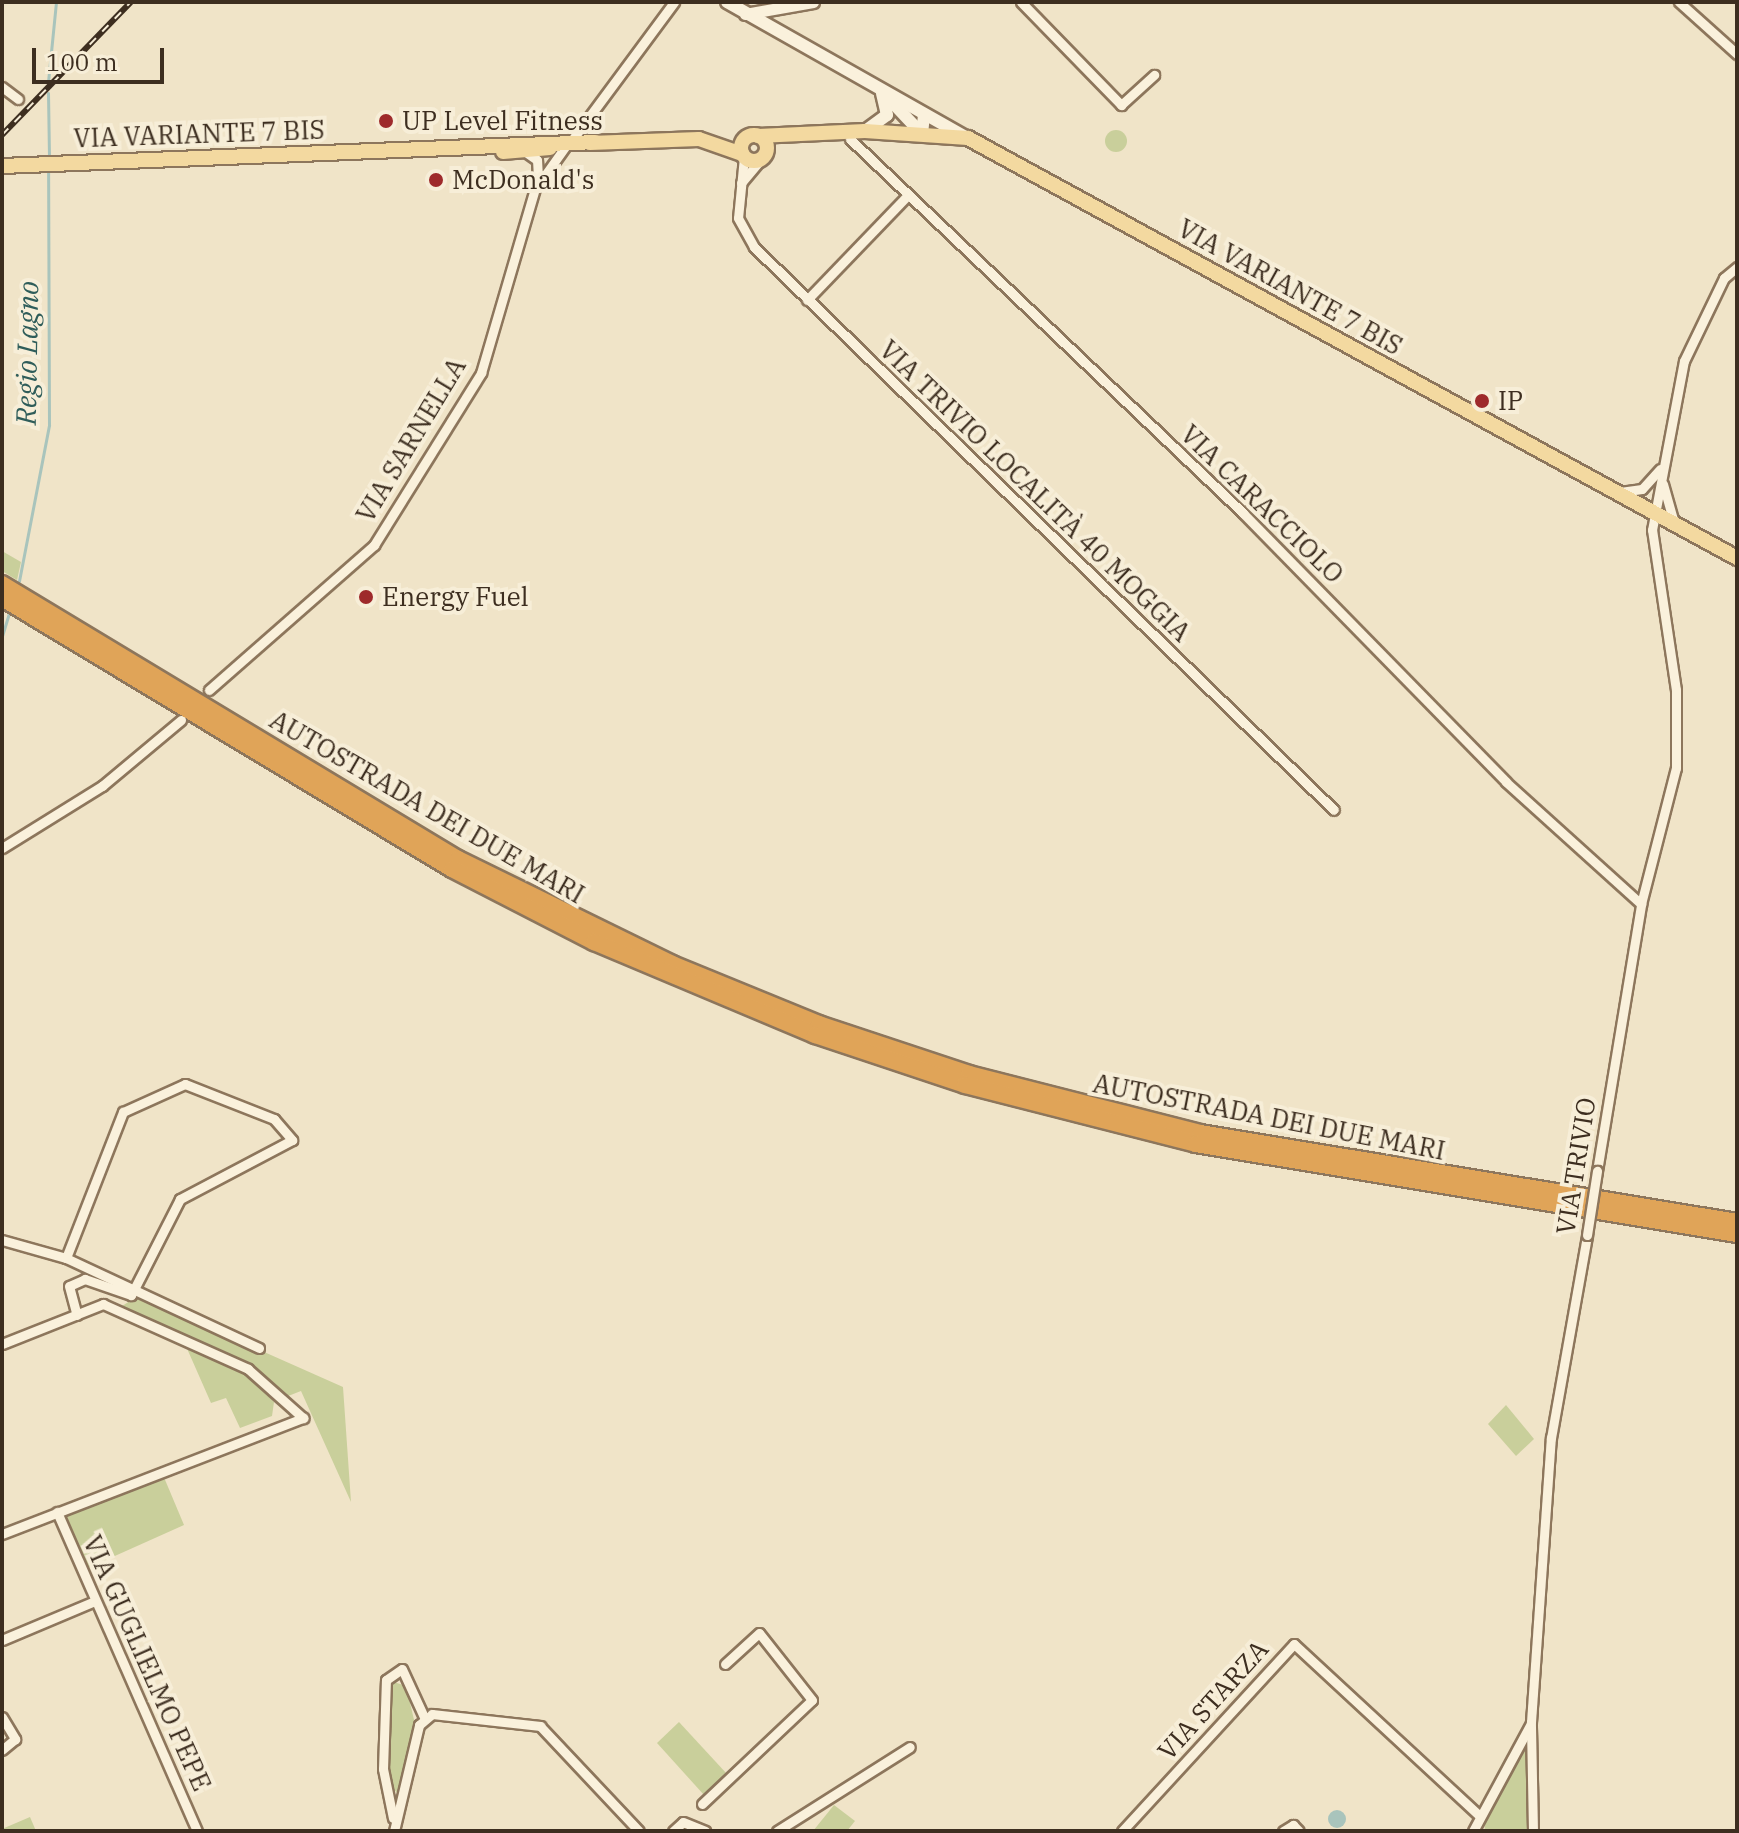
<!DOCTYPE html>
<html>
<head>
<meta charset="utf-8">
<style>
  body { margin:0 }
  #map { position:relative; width:1739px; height:1833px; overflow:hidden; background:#f0e4c8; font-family:"IBM Plex Serif",serif }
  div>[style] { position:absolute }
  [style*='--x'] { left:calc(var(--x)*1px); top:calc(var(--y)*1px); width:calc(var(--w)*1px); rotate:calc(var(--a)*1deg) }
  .green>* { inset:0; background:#c9cf9b }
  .round { border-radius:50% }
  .water>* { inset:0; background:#a9c4bc }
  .stream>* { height:3px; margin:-1.5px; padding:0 1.5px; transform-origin:1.5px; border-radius:1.5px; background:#a9c4bc }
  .roads { filter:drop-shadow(2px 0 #8d765c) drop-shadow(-2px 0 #8d765c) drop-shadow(0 2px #8d765c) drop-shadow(0 -2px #8d765c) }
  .minor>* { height:9px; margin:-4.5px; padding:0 4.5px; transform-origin:4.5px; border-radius:4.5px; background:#faf1dc }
  .tertiary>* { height:11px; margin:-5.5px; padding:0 5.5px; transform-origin:5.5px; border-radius:5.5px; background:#faf1dc }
  .secondary>* { height:12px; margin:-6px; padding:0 6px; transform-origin:6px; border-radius:6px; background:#faf1dc }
  .primary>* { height:14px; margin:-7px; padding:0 7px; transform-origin:7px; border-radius:7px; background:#f3d9a0 }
  .primary>.ring { margin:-7px; padding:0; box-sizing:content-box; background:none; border:14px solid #f3d9a0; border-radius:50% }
  .motorway>* { height:16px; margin:-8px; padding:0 8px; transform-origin:8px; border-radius:8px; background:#e0a458 }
  .rail>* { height:6px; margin-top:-3px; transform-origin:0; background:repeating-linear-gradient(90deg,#f7eed8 0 9px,#3d2e20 0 18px); box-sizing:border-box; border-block:2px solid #3d2e20 }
  .bridges { filter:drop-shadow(2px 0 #8d765c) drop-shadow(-2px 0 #8d765c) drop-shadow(0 2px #8d765c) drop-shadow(0 -2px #8d765c) }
  .minor-bridge>* { height:9px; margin:-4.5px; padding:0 4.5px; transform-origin:4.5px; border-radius:4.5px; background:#faf1dc }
  .dots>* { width:22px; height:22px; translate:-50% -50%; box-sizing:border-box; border:4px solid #f7eed8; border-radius:50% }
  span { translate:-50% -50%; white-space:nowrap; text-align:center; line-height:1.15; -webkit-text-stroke:8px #f7eed8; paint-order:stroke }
  .poi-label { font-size:26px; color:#3d2e20 }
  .left { translate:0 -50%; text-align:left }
  .street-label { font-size:26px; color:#3d2e20 }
  .water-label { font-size:28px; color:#2f5d5a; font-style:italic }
  .frame { position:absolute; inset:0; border:4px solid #3d2e20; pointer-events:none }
  .scale { position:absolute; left:32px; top:48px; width:132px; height:36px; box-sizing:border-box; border:4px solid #3d2e20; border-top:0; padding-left:10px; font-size:24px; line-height:28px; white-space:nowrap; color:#3d2e20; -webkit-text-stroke:6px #f7eed8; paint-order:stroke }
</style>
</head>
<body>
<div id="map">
  <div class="green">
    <div class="round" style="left:1105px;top:130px;width:22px;height:22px"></div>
    <div style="clip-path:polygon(2px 551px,21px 562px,17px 580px,2px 571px)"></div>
    <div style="clip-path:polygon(138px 1296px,343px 1387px,351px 1502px,301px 1391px,283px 1398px,252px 1367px,122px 1306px)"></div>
    <div style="clip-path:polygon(185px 1344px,247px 1374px,274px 1402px,272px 1416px,240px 1428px,226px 1398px,211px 1403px)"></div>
    <div style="clip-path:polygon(1506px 1405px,1534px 1439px,1516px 1456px,1488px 1424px)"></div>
    <div style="clip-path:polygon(163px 1475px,184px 1525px,88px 1568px,66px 1515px)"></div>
    <div style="clip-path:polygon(394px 1682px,406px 1686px,415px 1724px,397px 1793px,390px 1784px,388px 1690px)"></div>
    <div style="clip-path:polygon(679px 1722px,727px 1774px,704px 1795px,657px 1743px)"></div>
    <div style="clip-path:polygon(1527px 1746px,1529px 1831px,1485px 1831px,1484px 1820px)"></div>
    <div style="clip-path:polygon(834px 1805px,855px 1821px,847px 1831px,813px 1831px)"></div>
    <div style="clip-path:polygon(30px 1817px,36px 1831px,2px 1831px,2px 1829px)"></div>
  </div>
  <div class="water">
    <div class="round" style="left:1328px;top:1810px;width:18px;height:18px"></div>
  </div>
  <div class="stream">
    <div style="--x:48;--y:82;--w:80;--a:-84.3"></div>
    <div style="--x:48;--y:93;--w:64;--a:89.1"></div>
    <div style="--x:19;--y:581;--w:159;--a:-79.1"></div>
    <div style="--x:49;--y:425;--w:254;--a:-90.2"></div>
    <div style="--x:2;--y:636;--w:24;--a:-73"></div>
  </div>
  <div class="roads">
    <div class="minor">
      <div style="--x:1021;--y:2;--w:144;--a:45.8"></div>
      <div style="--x:1121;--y:105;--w:45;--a:-42.3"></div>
      <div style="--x:1679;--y:2;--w:78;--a:41.9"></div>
      <div style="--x:2;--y:87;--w:20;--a:37"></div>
      <div style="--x:850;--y:139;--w:543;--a:43.58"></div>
      <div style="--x:1243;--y:513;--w:376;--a:45.6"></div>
      <div style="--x:1506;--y:782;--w:182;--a:42.1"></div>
      <div style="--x:572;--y:140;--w:172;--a:-53.5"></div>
      <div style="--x:744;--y:157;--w:61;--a:95.6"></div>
      <div style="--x:738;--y:218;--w:33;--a:61"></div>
      <div style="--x:754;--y:247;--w:808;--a:44.15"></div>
      <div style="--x:540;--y:182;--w:43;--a:-54.5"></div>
      <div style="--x:741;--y:183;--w:30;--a:-50"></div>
      <div style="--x:807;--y:300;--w:143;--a:-46.1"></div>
      <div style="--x:1663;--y:484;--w:41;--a:74.2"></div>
      <div style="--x:1620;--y:492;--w:22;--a:-8"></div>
      <div style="--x:1642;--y:489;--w:27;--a:-48"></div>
      <div style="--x:209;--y:690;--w:220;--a:-41.3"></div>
      <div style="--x:374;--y:545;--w:203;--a:-58.1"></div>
      <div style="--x:481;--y:373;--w:203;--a:-73.7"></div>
      <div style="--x:538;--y:178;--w:18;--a:-93"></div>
      <div style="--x:537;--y:160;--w:16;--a:-145"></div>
      <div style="--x:2;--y:848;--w:118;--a:-31.8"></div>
      <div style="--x:102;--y:786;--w:103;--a:-39.9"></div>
      <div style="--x:1597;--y:1171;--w:271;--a:-80.6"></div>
      <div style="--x:1641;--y:904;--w:140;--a:-75.6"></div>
      <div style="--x:1676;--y:768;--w:78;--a:-90"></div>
      <div style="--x:1676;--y:690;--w:162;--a:-98.5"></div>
      <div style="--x:1652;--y:530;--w:172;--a:-79.3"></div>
      <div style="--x:1684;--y:361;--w:92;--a:-64.3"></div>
      <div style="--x:1724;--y:278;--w:17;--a:-40"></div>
      <div style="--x:2;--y:1240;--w:66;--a:15.7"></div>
      <div style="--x:66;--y:1258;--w:213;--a:25"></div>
      <div style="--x:66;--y:1258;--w:157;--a:-68.7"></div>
      <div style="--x:123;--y:1112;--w:68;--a:-24.3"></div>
      <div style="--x:185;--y:1084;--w:96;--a:21.5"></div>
      <div style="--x:274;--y:1119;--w:28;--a:49"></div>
      <div style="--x:292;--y:1140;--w:127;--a:152.2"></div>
      <div style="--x:180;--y:1199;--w:108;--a:117"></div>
      <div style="--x:131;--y:1295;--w:49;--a:-160.8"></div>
      <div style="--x:85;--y:1279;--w:17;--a:156"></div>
      <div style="--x:69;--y:1286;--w:30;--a:75"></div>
      <div style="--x:2;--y:1344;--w:109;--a:-21.6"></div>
      <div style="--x:103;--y:1304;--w:159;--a:24.1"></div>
      <div style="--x:248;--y:1369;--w:74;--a:41.7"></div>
      <div style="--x:57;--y:1512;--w:348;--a:66.3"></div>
      <div style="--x:2;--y:1534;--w:323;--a:-21.1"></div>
      <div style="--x:2;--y:1640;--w:101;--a:-22.8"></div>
      <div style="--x:2;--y:1717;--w:26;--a:59"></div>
      <div style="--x:15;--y:1739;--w:17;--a:140"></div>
      <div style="--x:702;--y:1804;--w:151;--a:-43.4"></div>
      <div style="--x:812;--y:1700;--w:85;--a:-128.3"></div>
      <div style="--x:759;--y:1633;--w:46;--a:137.6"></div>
      <div style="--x:393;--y:1818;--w:50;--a:-101.5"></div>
      <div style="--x:383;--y:1769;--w:89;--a:-88.1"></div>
      <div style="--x:386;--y:1680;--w:19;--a:-35"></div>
      <div style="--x:402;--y:1669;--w:53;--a:65.4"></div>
      <div style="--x:683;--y:1822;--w:24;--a:22"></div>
      <div style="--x:394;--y:1831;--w:109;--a:-76.7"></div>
      <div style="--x:419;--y:1725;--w:17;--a:-40"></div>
      <div style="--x:432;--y:1714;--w:109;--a:6.3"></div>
      <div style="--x:540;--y:1726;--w:144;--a:46.7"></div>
      <div style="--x:673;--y:1831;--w:13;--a:-42"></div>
      <div style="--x:777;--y:1831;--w:157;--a:-32.3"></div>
      <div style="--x:1122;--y:1831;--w:254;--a:-47.4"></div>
      <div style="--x:1294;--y:1644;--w:253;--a:42.8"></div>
      <div style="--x:1283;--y:1831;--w:12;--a:-31"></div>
      <div style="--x:1293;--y:1825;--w:8;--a:45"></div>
      <div style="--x:1473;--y:1831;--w:120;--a:-61.7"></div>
      <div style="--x:1533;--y:1831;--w:109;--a:-91.1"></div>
      <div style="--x:1531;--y:1722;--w:285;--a:-86"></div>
      <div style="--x:1551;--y:1438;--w:206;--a:-79.9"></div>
    </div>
    <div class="tertiary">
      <div style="--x:745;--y:14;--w:69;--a:-10"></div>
    </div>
    <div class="secondary">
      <div style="--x:727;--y:2;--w:272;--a:29.5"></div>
      <div style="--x:889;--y:99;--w:48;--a:46.7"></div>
      <div style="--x:922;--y:134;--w:20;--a:-84"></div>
      <div style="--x:865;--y:131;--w:27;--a:-36"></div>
      <div style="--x:887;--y:115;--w:22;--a:-103"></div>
    </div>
    <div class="primary">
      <div class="ring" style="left:741px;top:135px;width:12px;height:12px"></div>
      <div style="--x:758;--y:136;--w:107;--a:-2.7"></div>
      <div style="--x:865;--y:131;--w:103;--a:3.9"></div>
      <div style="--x:968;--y:138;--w:876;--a:28.64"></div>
      <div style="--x:590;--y:143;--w:109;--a:-2.1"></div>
      <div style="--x:699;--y:139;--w:46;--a:19.2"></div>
      <div style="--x:503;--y:152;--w:47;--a:-4.9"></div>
      <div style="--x:2;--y:166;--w:594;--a:-2.31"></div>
    </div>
    <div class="motorway">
      <div style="--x:2;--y:584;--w:533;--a:31.09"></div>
      <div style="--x:458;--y:859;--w:238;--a:26.1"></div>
      <div style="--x:672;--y:964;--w:159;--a:22.2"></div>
      <div style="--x:819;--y:1024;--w:158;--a:18.4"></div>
      <div style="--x:969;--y:1074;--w:238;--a:14.3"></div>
      <div style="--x:1200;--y:1133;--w:544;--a:9.41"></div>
      <div style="--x:2;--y:598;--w:525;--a:31.06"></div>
      <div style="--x:452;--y:869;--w:160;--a:27.2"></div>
      <div style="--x:594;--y:942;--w:240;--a:22.8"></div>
      <div style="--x:815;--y:1035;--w:158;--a:18.4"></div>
      <div style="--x:965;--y:1085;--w:238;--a:14.3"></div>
      <div style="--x:1196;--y:1144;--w:548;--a:9.45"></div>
    </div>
  </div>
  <div class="rail">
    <div style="--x:2;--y:135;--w:185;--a:-45.9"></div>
  </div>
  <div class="bridges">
    <div class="minor-bridge">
      <div style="--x:1587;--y:1235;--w:65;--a:-81.1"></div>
    </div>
  </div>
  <div class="dots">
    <div style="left:386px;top:121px;background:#9e2a2b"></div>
    <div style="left:436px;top:180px;background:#9e2a2b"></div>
    <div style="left:1482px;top:401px;background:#9e2a2b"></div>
    <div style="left:366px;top:597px;background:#9e2a2b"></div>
  </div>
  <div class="poi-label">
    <span class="left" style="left:402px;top:121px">UP Level Fitness</span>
    <span class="left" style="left:452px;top:180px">McDonald's</span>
    <span class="left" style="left:1498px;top:401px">IP</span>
    <span class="left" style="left:382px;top:597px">Energy Fuel</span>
  </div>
  <div class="street-label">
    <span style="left:199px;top:134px;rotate:-2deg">VIA VARIANTE 7 BIS</span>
    <span style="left:1290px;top:287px;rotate:29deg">VIA VARIANTE 7 BIS</span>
    <span style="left:411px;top:440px;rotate:-59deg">VIA SARNELLA</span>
    <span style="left:1035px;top:491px;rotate:44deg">VIA TRIVIO LOCALITÀ 40 MOGGIA</span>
    <span style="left:1262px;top:504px;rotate:44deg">VIA CARACCIOLO</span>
    <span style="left:427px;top:807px;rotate:30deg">AUTOSTRADA DEI DUE MARI</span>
    <span style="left:1269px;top:1117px;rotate:11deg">AUTOSTRADA DEI DUE MARI</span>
    <span style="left:1576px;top:1166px;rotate:-81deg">VIA TRIVIO</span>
    <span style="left:147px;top:1663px;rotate:66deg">VIA GUGLIELMO PEPE</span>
    <span style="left:1213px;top:1700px;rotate:-48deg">VIA STARZA</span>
  </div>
  <div class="water-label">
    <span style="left:27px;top:353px;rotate:-89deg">Regio Lagno</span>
  </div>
  <div class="frame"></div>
  <div class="scale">100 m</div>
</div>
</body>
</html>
